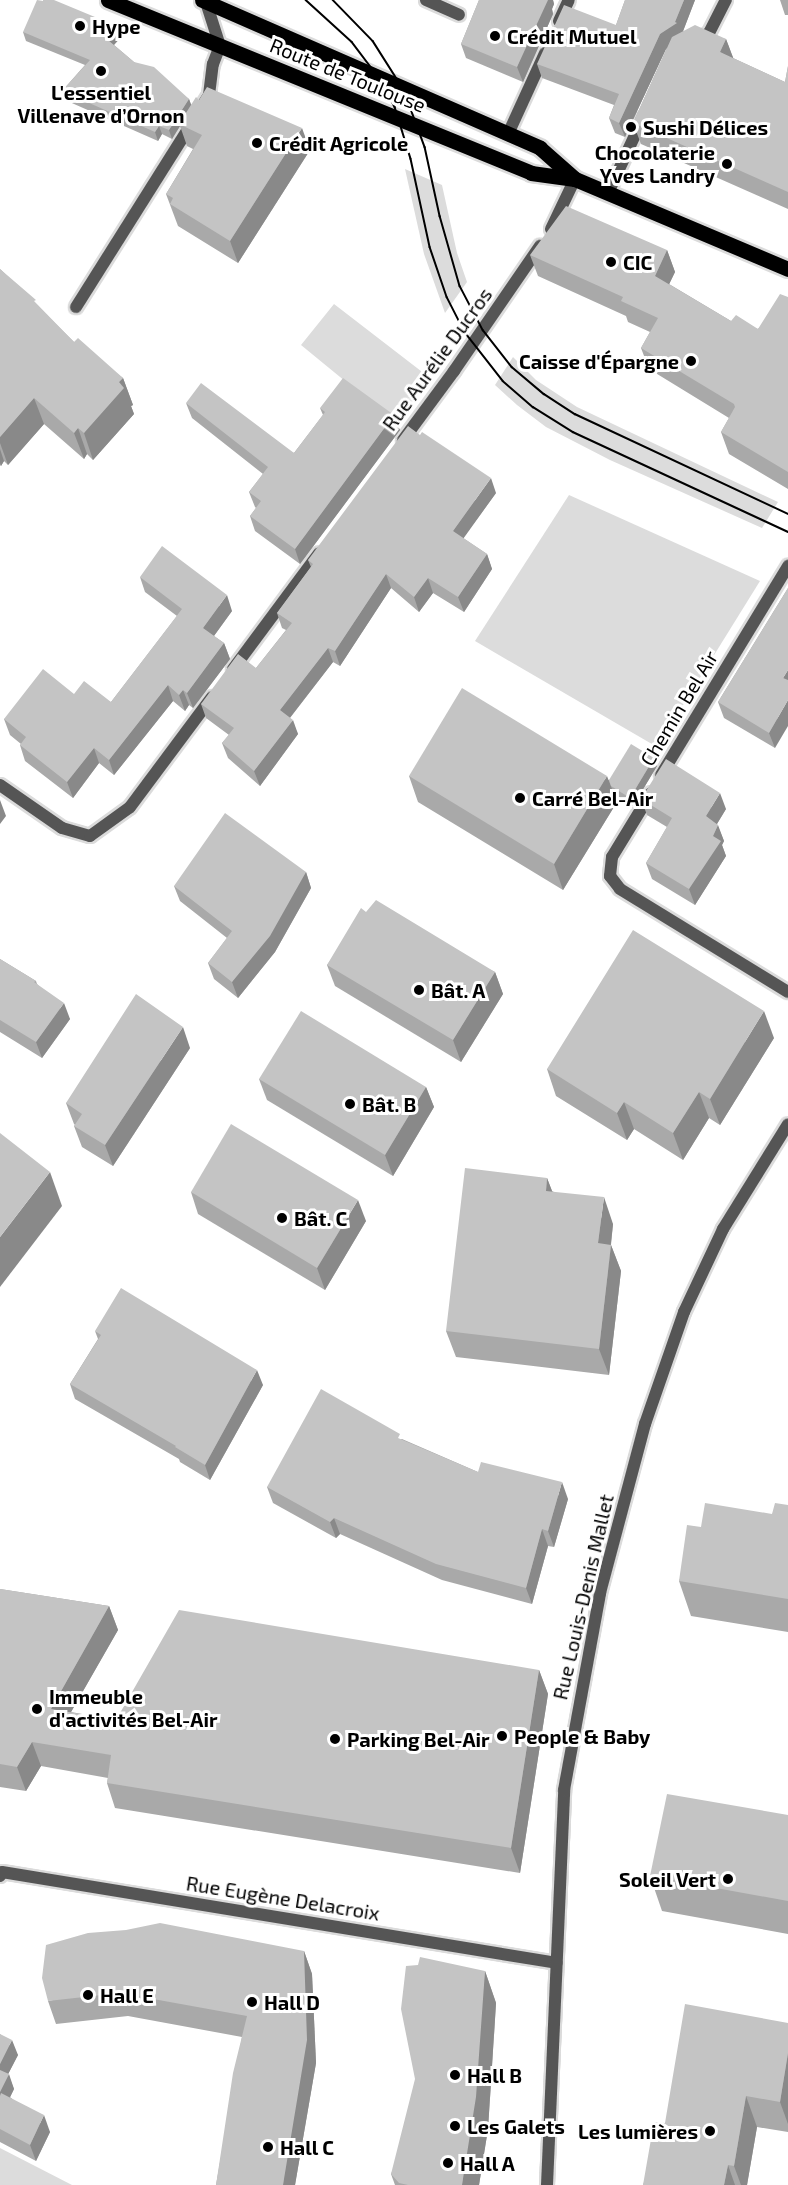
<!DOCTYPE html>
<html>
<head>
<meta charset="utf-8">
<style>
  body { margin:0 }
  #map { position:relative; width:788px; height:2185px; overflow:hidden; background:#fff; font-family:"Exo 2",sans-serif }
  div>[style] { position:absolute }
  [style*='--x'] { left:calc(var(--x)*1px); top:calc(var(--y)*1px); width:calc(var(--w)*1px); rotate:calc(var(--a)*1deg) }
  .green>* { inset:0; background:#dcdcdc }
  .roads { filter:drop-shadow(2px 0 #dbdbdb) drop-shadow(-2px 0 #dbdbdb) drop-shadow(0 2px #dbdbdb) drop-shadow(0 -2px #dbdbdb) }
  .lane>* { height:12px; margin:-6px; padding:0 6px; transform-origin:6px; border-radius:6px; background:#555 }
  .street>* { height:12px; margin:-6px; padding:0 6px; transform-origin:6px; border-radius:6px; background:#555 }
  .primary>* { height:15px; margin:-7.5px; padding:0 7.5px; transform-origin:7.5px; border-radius:7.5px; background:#000 }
  .tram>* { height:1.5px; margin:-0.75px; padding:0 0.75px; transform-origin:0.75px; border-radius:0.75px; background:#000 }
  .wall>* { inset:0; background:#a9a9a9 }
  .shaded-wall>* { inset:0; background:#898989 }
  .building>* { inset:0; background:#c4c4c4 }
  .dots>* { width:16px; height:16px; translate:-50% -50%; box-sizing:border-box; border:3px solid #fff; border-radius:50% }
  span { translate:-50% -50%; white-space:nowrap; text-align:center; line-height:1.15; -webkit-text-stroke:6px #fff; paint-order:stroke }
  .poi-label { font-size:20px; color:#000; font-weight:700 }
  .left { translate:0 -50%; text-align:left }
  .right { translate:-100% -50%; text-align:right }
  .street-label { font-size:20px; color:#000 }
</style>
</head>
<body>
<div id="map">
  <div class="green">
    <div style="clip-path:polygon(405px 169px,442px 185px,457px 253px,467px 282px,445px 313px,424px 254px)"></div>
    <div style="clip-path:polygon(334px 304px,430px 378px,394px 427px,362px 395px,301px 345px)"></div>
    <div style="clip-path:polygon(513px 357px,536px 380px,577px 407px,778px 502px,762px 528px,610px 460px,546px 427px,517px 405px,495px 385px)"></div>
    <div style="clip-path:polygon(569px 495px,760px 581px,657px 747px,475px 641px)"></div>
    <div style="clip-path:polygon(0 2148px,72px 2185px,0 2185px)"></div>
  </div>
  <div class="roads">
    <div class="lane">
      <div style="--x:559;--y:21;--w:23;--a:-65"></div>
      <div style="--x:697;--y:41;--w:14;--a:-34"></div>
      <div style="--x:709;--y:33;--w:37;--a:-63"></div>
      <div style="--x:204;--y:103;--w:9;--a:-58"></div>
      <div style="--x:209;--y:95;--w:31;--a:-83"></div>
      <div style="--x:213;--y:64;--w:19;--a:-69"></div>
      <div style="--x:220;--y:46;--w:46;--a:-107.7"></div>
      <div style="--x:508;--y:134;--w:89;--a:-65.4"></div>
      <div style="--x:608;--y:193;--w:83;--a:-65"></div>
      <div style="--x:76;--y:307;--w:218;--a:-57.8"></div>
    </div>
    <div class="street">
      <div style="--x:426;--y:0;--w:36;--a:24"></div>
      <div style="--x:551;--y:229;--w:55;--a:-64.4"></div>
      <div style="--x:403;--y:440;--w:86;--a:-53.5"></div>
      <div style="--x:454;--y:371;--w:152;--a:-55.5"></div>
      <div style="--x:233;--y:669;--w:144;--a:-53.4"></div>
      <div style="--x:661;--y:775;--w:245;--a:-58.7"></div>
      <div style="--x:0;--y:785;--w:75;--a:34.7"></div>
      <div style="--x:62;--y:828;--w:29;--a:16"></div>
      <div style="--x:90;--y:836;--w:49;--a:-35.9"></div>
      <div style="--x:130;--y:807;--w:137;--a:-53.3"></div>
      <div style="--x:651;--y:793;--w:75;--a:121.4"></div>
      <div style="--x:612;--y:857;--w:19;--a:96"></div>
      <div style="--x:610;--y:876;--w:16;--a:52"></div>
      <div style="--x:620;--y:889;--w:197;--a:31.5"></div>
      <div style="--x:0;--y:1876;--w:4;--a:-63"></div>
      <div style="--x:2;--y:1872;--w:562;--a:9.31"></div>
      <div style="--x:547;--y:2185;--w:395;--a:-87.5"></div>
      <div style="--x:564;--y:1790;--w:200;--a:-79.6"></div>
      <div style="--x:600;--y:1593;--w:175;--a:-75.1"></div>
      <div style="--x:645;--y:1424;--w:119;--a:-70.8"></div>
      <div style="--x:684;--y:1312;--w:92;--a:-64.8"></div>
      <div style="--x:723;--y:1229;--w:123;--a:-58.2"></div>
    </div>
    <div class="primary">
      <div style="--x:108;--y:0;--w:457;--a:22.2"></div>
      <div style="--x:531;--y:173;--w:44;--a:7.8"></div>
      <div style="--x:575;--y:179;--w:231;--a:22.9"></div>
      <div style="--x:202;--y:0;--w:369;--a:23.6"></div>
      <div style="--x:540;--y:148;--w:47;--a:41.5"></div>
    </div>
  </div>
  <div class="tram">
    <div style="--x:306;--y:0;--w:62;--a:42.4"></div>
    <div style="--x:352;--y:42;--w:46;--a:52.9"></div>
    <div style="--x:380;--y:79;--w:32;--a:62"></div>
    <div style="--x:395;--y:107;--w:54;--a:72.9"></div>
    <div style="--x:411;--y:159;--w:90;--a:77.8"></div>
    <div style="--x:430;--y:247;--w:53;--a:71.2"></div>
    <div style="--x:447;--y:297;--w:38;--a:63"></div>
    <div style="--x:464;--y:331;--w:63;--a:52"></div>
    <div style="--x:503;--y:381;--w:40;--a:41"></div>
    <div style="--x:533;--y:407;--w:47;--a:32"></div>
    <div style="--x:573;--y:432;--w:237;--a:24.9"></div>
    <div style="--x:333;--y:0;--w:57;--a:45.7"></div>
    <div style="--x:373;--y:41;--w:58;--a:57.7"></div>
    <div style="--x:404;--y:90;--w:61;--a:69.8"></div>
    <div style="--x:425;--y:147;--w:71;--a:77.7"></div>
    <div style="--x:440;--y:216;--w:73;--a:74.1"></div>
    <div style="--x:460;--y:286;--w:50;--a:62.4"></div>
    <div style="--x:483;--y:330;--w:47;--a:51.9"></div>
    <div style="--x:512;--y:367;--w:42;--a:40.2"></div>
    <div style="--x:544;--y:394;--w:37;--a:33"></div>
    <div style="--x:575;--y:414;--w:235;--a:25.1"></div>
  </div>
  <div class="wall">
    <div style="clip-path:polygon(479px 0,553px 0,554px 4px,552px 9px,553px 14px,523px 82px,466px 58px,461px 44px)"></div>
    <div style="clip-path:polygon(625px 0,695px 0,683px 31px,726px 39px,733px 58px,785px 82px,788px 66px,788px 209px,641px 144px,633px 123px,667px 48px,666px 49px,625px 137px,615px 133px,609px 118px,614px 105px,542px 78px,537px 64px,616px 25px)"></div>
    <div style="clip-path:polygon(780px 0,788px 0,788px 15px,785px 15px)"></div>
    <div style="clip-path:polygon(23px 32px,122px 36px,114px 45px,134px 62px,189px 99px,191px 105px,199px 100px,310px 150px,238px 263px,178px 226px,166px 194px,193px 149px,187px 146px,180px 126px,172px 139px,162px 134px,158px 141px,65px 100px,62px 91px,85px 65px,26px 41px)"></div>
    <div style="clip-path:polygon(667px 250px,675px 272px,669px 284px,731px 321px,758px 329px,788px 297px,788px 489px,729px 454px,721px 432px,729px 418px,649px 369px,641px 348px,650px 332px,628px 322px,626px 316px,538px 276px,530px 255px)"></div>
    <div style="clip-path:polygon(0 269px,74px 342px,123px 378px,133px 405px,131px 406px,134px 414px,93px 460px,87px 454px,84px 459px,44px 424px,8px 465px,4px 461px,1px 466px,0 465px)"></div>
    <div style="clip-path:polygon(186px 403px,294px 453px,323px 415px,320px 408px,400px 430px,300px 564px,255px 531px,250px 516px,256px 508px,255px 507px,249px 492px,263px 474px,192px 418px)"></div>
    <div style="clip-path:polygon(496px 493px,463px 538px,487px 554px,492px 569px,464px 612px,433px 593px,419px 612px,391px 588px,340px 666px,333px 662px,290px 718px,298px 734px,260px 786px,228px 758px,222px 743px,229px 735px,206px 718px,201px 704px,256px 668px,286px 630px,282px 628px,277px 613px,311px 567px,308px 560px)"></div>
    <div style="clip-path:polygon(140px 577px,232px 611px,214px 636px,224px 643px,230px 659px,193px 708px,189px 705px,185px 711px,173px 701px,114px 775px,99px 763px,73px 798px,25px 761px,20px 745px,21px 744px,10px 735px,4px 719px,74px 694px,111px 702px,177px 616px,145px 592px)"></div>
    <div style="clip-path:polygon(788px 588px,775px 748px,724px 718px,718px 702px)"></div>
    <div style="clip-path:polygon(654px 758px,657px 766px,633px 806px,614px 794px,617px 802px,563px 890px,418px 802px,409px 776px,609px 780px)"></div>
    <div style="clip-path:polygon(641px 799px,726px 809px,717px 824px,724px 841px,722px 845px,726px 856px,695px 905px,652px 879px,646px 863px,667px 827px,647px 815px)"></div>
    <div style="clip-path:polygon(306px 872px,311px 888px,275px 952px,238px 998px,214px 979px,208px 963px,227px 938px,180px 901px,174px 886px)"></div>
    <div style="clip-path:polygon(366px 912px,495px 972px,503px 994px,461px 1062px,335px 986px,327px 965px)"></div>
    <div style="clip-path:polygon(0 959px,36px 981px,37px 984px,70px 1019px,42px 1058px,0 1032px)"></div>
    <div style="clip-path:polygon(774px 1038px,720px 1125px,709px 1118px,683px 1160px,634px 1129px,627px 1140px,556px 1096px,547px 1069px)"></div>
    <div style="clip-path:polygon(190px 1048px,113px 1166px,82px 1147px,74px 1126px,75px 1125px,74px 1124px,66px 1103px)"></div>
    <div style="clip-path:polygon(259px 1079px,426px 1087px,434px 1107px,393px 1176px,267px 1100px)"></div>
    <div style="clip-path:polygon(547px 1178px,552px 1191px,613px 1224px,611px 1245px,621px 1271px,609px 1375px,456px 1357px,446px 1331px)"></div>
    <div style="clip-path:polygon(191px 1192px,366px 1221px,325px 1290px,198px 1214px)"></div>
    <div style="clip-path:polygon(95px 1331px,263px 1385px,210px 1480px,180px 1462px,179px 1459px,75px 1399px,70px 1384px,98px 1339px)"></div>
    <div style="clip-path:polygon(402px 1439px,478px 1472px,568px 1499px,554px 1547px,548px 1546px,532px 1604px,442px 1580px,340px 1534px,336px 1538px,273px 1503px,267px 1487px)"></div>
    <div style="clip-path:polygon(788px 1505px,788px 1632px,691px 1616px,679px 1581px,701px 1527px,772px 1514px)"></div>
    <div style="clip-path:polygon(0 1589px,109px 1606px,118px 1630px,71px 1712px,116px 1720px,539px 1670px,548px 1694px,520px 1873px,115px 1808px,107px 1783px,108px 1778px,41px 1766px,26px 1791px,0 1787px)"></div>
    <div style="clip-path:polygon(788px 1815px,788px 1934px,662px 1911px,650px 1876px)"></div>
    <div style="clip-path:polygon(304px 1951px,312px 1974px,316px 2063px,295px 2185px,216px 2185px,242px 2037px,128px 2016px,56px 2024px,48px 2001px)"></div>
    <div style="clip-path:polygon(485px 1971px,496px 2003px,488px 2129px,479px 2185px,395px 2185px,391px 2174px)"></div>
    <div style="clip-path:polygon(788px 2023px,788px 2132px,757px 2127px,747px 2185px,643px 2185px,665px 2123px)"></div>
    <div style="clip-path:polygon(0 2034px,18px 2055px,8px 2074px,14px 2089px,10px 2097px,50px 2132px,36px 2161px,0 2142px)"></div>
  </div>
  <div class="shaded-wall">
    <div style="clip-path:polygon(545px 0,553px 0,554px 4px,552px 9px,553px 14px,523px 82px,517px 67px)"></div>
    <div style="clip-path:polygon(684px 0,695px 0,682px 34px,683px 37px,666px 49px,625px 137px,619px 123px,660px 34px,675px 22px)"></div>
    <div style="clip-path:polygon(119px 27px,122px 36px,111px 48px,108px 40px)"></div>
    <div style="clip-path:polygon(726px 39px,734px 60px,720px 52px)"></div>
    <div style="clip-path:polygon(189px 99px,192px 107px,179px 124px,180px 126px,172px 139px,169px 130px)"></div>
    <div style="clip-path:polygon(159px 126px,162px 134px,158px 141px,155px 132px)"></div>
    <div style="clip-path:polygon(302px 128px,310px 150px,238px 263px,230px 241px)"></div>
    <div style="clip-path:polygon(667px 250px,675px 272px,663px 297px,655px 276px)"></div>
    <div style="clip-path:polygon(123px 378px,133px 405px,131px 406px,134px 414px,93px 460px,84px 433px,119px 382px)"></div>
    <div style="clip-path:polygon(34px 398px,44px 424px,8px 465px,0 443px,0 437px)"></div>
    <div style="clip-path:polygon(394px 415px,400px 430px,300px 564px,295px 549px)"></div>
    <div style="clip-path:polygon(78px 428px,87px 454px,84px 459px,74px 433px)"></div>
    <div style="clip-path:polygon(0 449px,4px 461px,1px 466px,0 463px)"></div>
    <div style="clip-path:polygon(491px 478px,496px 493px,458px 546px,453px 531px)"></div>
    <div style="clip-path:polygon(487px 554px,492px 569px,464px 612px,458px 597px)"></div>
    <div style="clip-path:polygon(386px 574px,391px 588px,340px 666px,335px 651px)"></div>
    <div style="clip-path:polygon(428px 578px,433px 593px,419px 612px,414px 597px)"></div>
    <div style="clip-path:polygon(227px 595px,232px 611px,208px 644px,203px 628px)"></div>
    <div style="clip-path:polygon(224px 643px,230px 659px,193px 708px,187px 693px)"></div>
    <div style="clip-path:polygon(328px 648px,333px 662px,285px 724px,280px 710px)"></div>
    <div style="clip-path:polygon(788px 670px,788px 691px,783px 678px)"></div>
    <div style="clip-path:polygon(168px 685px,173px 701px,114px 775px,109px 760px)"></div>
    <div style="clip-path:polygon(183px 690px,189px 705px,185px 711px,179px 695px)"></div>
    <div style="clip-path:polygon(788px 700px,788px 726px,775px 748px,769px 733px)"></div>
    <div style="clip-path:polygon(293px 720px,298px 734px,260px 786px,254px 771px)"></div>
    <div style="clip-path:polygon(94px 748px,99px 763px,73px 798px,67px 782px)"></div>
    <div style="clip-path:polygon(654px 758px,657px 766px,633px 806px,630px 798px)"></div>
    <div style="clip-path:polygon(607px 776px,617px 802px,563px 890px,554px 864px)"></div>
    <div style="clip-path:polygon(720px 793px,726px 809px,712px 832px,706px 816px)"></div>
    <div style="clip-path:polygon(0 800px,6px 816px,0 824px)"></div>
    <div style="clip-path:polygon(718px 825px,724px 841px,722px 845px,726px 856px,695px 905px,689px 889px)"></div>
    <div style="clip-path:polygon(306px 872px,311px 888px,275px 952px,238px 998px,232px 982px)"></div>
    <div style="clip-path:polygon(495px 972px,503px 994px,461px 1062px,453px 1040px)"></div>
    <div style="clip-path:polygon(64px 1003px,70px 1019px,42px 1058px,36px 1042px)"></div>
    <div style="clip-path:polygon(764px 1011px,774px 1038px,720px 1125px,710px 1099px)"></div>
    <div style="clip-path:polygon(183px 1027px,190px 1048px,113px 1166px,105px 1145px)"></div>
    <div style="clip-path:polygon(426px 1087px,434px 1107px,393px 1176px,385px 1155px)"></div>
    <div style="clip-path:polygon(699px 1092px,709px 1118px,683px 1160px,673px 1133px)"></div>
    <div style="clip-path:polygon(624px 1102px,634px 1129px,627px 1140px,617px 1113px)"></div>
    <div style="clip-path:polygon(50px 1172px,62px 1206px,0 1287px,0 1237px)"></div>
    <div style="clip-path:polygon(547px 1178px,557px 1204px,546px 1191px)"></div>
    <div style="clip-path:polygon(604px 1197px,613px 1224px,608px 1270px,598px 1243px)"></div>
    <div style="clip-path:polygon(358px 1200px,366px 1221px,325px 1290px,317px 1268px)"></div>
    <div style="clip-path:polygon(611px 1245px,621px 1271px,609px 1375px,599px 1349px)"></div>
    <div style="clip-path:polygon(257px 1370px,263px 1385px,210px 1480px,205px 1465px)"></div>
    <div style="clip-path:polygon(562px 1482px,568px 1499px,554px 1547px,548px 1531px)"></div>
    <div style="clip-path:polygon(334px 1518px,340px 1534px,336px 1538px,330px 1522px)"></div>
    <div style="clip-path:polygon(542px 1529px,548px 1546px,532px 1604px,526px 1588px)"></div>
    <div style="clip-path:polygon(109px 1606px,118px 1630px,59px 1733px,51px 1709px)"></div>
    <div style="clip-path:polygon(539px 1670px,548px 1694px,520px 1873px,511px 1848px)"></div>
    <div style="clip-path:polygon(32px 1742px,41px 1766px,26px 1791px,17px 1767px)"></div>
    <div style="clip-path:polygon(304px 1951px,312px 1974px,316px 2063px,295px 2185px,283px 2185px)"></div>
    <div style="clip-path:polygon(485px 1971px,496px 2003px,488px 2129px,479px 2185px,462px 2185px)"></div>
    <div style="clip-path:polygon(12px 2040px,18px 2055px,3px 2084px,0 2074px,0 2064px)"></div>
    <div style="clip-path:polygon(788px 2053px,788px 2124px,780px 2102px)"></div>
    <div style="clip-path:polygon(9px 2074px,14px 2089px,1px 2116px,0 2112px,0 2092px)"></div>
    <div style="clip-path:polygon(746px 2096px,757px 2127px,747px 2185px,741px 2185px,734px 2166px)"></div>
    <div style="clip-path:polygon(44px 2115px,50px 2132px,36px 2161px,30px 2145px)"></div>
    <div style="clip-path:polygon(728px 2165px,735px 2185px,724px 2185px)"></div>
  </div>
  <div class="building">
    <div style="clip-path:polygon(37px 0,43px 1px,43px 0,54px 0,119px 27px,108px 40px,134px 62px,154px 67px,189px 99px,169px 130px,159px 126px,155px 132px,62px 91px,90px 60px,23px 32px)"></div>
    <div style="clip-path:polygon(479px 0,548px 0,517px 67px,461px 44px)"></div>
    <div style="clip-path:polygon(625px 0,684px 0,675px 22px,677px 23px,660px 34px,619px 123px,609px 118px,619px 94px,537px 64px,564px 5px,616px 25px)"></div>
    <div style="clip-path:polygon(695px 25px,726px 39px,720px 52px,785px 82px,788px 66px,788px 192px,633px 123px,672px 37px)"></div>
    <div style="clip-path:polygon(207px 87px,302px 128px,230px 241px,170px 204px,173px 198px,166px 194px,202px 135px,179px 124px,196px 97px,199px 100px)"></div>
    <div style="clip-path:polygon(566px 206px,667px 250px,655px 276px,731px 321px,736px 315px,758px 329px,780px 294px,788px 297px,788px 472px,721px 432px,735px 407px,734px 404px,641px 348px,658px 318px,621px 301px,623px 297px,530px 255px)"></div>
    <div style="clip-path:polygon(0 269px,36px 300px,34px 301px,74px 342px,78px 338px,123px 378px,119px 382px,124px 388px,84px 433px,78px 428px,74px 433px,34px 398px,0 437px)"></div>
    <div style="clip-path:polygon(343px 378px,394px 415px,295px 549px,250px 516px,261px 501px,249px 492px,268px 467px,186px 403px,201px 383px,294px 453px,325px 412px,320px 408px)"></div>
    <div style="clip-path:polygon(408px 426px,420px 435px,422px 432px,491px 478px,453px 531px,487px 554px,458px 597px,428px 578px,414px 597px,386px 574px,335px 651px,328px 648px,280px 710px,293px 720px,254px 771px,222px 743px,234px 728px,201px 704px,238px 654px,256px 668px,292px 623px,277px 613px,313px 564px,308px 560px)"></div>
    <div style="clip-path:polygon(162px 546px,227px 595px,203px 628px,224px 643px,187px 693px,183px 690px,179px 695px,168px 685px,109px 760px,94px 748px,67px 782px,20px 745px,26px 737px,4px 719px,43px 669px,74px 694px,84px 681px,111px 702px,182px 609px,140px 577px)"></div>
    <div style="clip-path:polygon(788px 588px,788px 670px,783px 678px,788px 680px,788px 700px,769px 733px,718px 702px)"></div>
    <div style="clip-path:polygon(462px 688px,607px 776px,554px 864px,409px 776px)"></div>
    <div style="clip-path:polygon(631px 744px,654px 758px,630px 798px,611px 786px,609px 780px)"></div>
    <div style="clip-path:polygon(666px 759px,720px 793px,706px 816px,718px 825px,713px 836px,721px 841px,689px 889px,646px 863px,672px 818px,641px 799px)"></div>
    <div style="clip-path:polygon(225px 813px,306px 872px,270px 936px,232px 982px,208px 963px,232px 931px,174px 886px)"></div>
    <div style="clip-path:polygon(376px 900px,495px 972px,453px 1040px,327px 965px,361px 908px,366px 912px)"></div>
    <div style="clip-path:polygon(633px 930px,764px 1011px,710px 1099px,699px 1092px,673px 1133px,624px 1102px,617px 1113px,547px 1069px)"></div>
    <div style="clip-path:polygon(0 959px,36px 981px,34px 982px,64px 1003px,36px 1042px,0 1020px)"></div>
    <div style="clip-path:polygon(136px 994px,183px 1027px,105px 1145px,74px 1126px,82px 1114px,66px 1103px)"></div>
    <div style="clip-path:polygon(301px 1011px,426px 1087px,385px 1155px,259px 1079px)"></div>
    <div style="clip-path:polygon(231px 1124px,358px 1200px,317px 1268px,191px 1192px)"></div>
    <div style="clip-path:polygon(0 1133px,50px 1172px,0 1237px)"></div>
    <div style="clip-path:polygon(465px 1168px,547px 1178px,546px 1191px,604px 1197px,598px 1243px,611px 1245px,599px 1349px,446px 1331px)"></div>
    <div style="clip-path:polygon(121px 1288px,257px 1370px,205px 1465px,175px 1447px,176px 1446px,70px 1384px,101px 1335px,95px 1331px)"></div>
    <div style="clip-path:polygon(321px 1389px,400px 1434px,398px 1438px,478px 1472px,481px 1462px,562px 1482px,548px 1531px,542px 1529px,526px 1588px,436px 1564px,334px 1518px,330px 1522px,267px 1487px)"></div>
    <div style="clip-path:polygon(705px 1503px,772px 1514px,775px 1503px,788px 1505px,788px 1599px,679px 1581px,687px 1525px,701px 1527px)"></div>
    <div style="clip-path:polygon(0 1589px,109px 1606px,51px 1709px,116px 1720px,179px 1610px,539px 1670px,511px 1848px,107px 1783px,111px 1755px,32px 1742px,17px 1767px,0 1764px)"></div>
    <div style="clip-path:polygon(667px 1794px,788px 1815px,788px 1901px,650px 1876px)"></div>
    <div style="clip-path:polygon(160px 1923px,304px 1951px,307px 2040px,283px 2185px,216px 2185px,233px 2073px,247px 2016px,120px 1993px,48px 2001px,42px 1978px,46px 1945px,88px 1933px,126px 1930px)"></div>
    <div style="clip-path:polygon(420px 1957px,485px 1971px,476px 2097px,462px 2185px,408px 2185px,399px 2183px,391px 2174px,415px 2079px,401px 2009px,406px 1966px,418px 1965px)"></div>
    <div style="clip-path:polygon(685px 2004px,788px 2023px,788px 2053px,780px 2102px,746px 2096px,734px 2166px,728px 2165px,724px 2185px,643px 2185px,654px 2122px,665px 2123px)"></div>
    <div style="clip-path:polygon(0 2034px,12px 2040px,0 2064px)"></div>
    <div style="clip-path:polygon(0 2070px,9px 2074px,0 2092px)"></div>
    <div style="clip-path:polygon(1px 2093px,44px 2115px,30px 2145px,0 2129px,0 2096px)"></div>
  </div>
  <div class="dots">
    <div style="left:80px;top:26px;background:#000"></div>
    <div style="left:495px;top:36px;background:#000"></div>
    <div style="left:101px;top:71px;background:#000"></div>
    <div style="left:631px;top:127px;background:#000"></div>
    <div style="left:257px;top:143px;background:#000"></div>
    <div style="left:727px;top:164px;background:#000"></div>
    <div style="left:611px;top:262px;background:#000"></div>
    <div style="left:691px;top:361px;background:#000"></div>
    <div style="left:520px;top:798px;background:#000"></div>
    <div style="left:419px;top:990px;background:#000"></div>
    <div style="left:350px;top:1104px;background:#000"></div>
    <div style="left:282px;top:1218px;background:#000"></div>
    <div style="left:37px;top:1709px;background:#000"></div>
    <div style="left:502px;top:1736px;background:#000"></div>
    <div style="left:335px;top:1739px;background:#000"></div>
    <div style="left:728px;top:1879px;background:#000"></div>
    <div style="left:88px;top:1995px;background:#000"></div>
    <div style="left:252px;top:2002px;background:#000"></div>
    <div style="left:455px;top:2075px;background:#000"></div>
    <div style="left:455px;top:2126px;background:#000"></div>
    <div style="left:710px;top:2131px;background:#000"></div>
    <div style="left:268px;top:2147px;background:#000"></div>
    <div style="left:448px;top:2163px;background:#000"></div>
  </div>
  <div class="poi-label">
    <span class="left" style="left:92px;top:26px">Hype</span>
    <span class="left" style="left:507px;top:36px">Crédit Mutuel</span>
    <span style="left:101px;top:104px">L'essentiel<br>Villenave d’Ornon</span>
    <span class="left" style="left:643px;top:127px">Sushi Délices</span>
    <span class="left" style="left:269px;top:143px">Crédit Agricole</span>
    <span class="right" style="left:715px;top:164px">Chocolaterie<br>Yves Landry</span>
    <span class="left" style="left:623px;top:262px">CIC</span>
    <span class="right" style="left:679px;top:361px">Caisse d'Épargne</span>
    <span class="left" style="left:532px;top:798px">Carré Bel-Air</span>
    <span class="left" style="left:431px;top:990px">Bât. A</span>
    <span class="left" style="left:362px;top:1104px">Bât. B</span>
    <span class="left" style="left:294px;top:1218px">Bât. C</span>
    <span class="left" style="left:49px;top:1708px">Immeuble<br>d'activités Bel-Air</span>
    <span class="left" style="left:514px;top:1736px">People &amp; Baby</span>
    <span class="left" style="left:347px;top:1739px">Parking Bel-Air</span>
    <span class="right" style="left:716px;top:1879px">Soleil Vert</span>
    <span class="left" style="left:100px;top:1995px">Hall E</span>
    <span class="left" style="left:264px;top:2002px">Hall D</span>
    <span class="left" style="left:467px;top:2075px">Hall B</span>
    <span class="left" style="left:467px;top:2126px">Les Galets</span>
    <span class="right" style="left:698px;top:2131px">Les lumières</span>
    <span class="left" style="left:280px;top:2147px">Hall C</span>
    <span class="left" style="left:460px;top:2163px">Hall A</span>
  </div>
  <div class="street-label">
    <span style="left:348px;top:75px;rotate:22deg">Route de Toulouse</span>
    <span style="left:437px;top:359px;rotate:-54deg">Rue Aurélie Ducros</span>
    <span style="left:679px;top:708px;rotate:-59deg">Chemin Bel Air</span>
    <span style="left:583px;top:1597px;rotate:-77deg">Rue Louis-Denis Mallet</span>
    <span style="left:283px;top:1898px;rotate:9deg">Rue Eugène Delacroix</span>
  </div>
</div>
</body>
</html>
